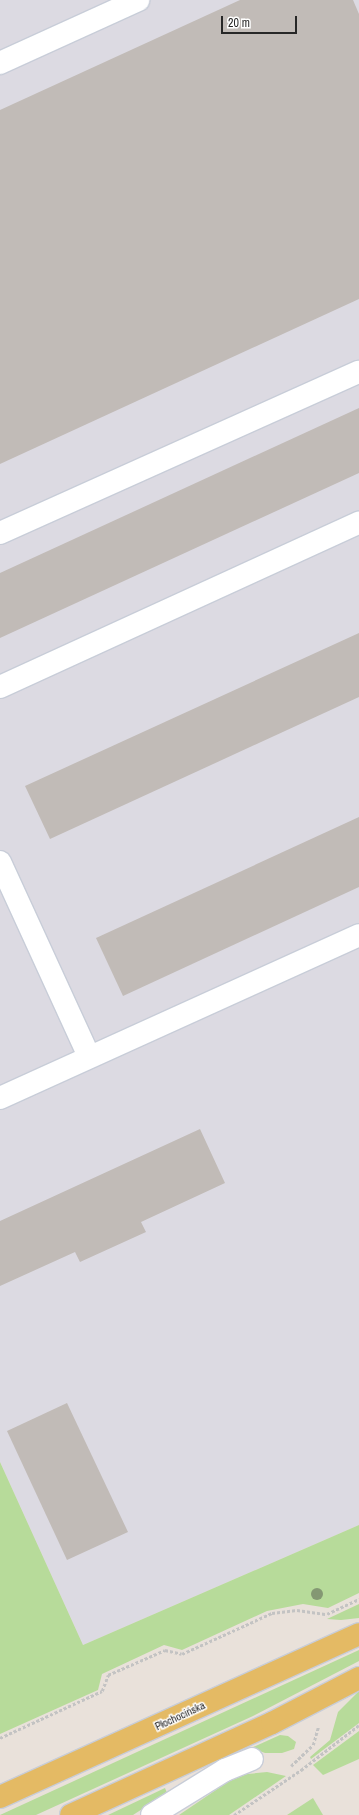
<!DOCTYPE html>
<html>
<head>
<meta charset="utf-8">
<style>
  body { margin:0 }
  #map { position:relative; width:359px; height:1815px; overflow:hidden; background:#e9e1da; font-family:"Archivo Narrow",sans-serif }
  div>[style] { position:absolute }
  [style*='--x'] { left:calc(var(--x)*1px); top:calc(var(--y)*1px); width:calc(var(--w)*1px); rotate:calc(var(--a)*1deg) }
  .industrial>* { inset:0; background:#dcdae2 }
  .green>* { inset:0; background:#b7db9a }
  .building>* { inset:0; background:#c1bbb7 }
  .path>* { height:2.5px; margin-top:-1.25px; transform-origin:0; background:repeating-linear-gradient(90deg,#c3c3c3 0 3px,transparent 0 5px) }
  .roads { filter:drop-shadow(1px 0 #c8cdd8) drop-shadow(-1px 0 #c8cdd8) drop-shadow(0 1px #c8cdd8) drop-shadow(0 -1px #c8cdd8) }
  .minor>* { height:22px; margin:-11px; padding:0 11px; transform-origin:11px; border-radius:11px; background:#fff }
  .major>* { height:22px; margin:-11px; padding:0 11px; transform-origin:11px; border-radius:11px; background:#e4ba64 }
  .trees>* { width:12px; height:12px; margin:-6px; border-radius:50%; background:#849873 }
  span { translate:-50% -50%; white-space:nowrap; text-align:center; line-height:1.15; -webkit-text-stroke:3px #fff; paint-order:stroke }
  .street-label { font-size:11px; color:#272727 }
  .scale { position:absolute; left:221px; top:16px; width:76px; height:18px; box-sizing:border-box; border:2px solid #272727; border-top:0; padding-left:5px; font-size:12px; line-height:14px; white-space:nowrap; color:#272727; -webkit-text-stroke:3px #fff; paint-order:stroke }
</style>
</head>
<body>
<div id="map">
  <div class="industrial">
    <div style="clip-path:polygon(0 0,359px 0,359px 1525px,83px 1645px,0 1462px)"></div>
  </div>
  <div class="green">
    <div style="clip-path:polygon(0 1462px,83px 1645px,359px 1525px,359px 1593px,328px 1608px,303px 1604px,267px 1611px,182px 1650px,164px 1645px,102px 1674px,98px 1690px,0 1734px)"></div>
    <div style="clip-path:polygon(359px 1604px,359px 1618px,341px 1620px,327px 1619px)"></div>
    <div style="clip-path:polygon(359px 1650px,359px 1661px,253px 1716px,36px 1815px,0 1815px)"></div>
    <div style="clip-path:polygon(359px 1691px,359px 1723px,311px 1759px,310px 1757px,330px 1740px,338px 1712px)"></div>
    <div style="clip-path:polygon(359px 1731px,359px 1759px,323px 1775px,313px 1765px)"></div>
    <div style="clip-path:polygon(280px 1735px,288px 1736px,296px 1742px,294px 1749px,282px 1753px,265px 1753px,251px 1748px)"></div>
    <div style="clip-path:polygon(267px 1772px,286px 1776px,229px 1815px,179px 1815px,238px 1775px)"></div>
    <div style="clip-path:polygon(165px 1788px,167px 1793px,133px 1815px,108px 1815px)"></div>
    <div style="clip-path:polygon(313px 1798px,323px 1815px,287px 1815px)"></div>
  </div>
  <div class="building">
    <div style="clip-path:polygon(240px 0,353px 0,359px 14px,359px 299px,0 464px,0 110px)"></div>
    <div style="clip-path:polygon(359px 408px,359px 473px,0 638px,0 573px)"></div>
    <div style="clip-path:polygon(359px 633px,359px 697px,50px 839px,25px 786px)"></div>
    <div style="clip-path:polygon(359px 817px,359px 887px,123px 996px,96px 938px)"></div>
    <div style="clip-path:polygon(200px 1129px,225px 1183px,141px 1222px,146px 1232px,80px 1262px,75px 1252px,0 1286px,0 1221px)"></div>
    <div style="clip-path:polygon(67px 1403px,128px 1532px,67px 1560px,7px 1431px)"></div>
  </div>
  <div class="path">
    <div style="--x:0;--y:1738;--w:112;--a:-24.7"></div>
    <div style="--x:102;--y:1691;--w:17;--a:-69"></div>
    <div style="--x:108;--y:1675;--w:62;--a:-23.7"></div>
    <div style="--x:165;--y:1650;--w:17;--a:13"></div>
    <div style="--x:182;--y:1654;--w:99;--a:-24.5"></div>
    <div style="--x:272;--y:1613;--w:25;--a:-7"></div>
    <div style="--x:297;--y:1610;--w:30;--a:8"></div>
    <div style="--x:327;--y:1614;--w:35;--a:-25"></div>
    <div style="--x:291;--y:1766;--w:30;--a:-44"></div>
    <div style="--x:313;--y:1745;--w:19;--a:-74"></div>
    <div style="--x:234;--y:1815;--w:81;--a:-33.9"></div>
    <div style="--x:301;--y:1770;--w:73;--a:-37.8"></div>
  </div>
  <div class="roads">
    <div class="minor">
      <div style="--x:0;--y:63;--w:152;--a:-24.5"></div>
      <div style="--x:0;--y:533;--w:393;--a:-24.2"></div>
      <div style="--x:0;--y:687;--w:395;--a:-24.6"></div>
      <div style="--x:0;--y:862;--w:213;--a:65.4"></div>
      <div style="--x:0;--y:1098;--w:394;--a:-24.4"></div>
      <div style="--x:152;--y:1815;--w:86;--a:-31.7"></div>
      <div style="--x:225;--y:1770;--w:29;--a:-22"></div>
    </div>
    <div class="major">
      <div style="--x:0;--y:1797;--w:394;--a:-24.4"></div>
      <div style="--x:71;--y:1815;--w:221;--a:-24.6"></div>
      <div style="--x:272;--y:1723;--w:98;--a:-27.3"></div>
    </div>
  </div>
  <div class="trees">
    <div style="left:317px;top:1594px"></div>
  </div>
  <div class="street-label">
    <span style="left:180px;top:1716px;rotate:-25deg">Płochocińska</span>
  </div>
  <div class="scale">20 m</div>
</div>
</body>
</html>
